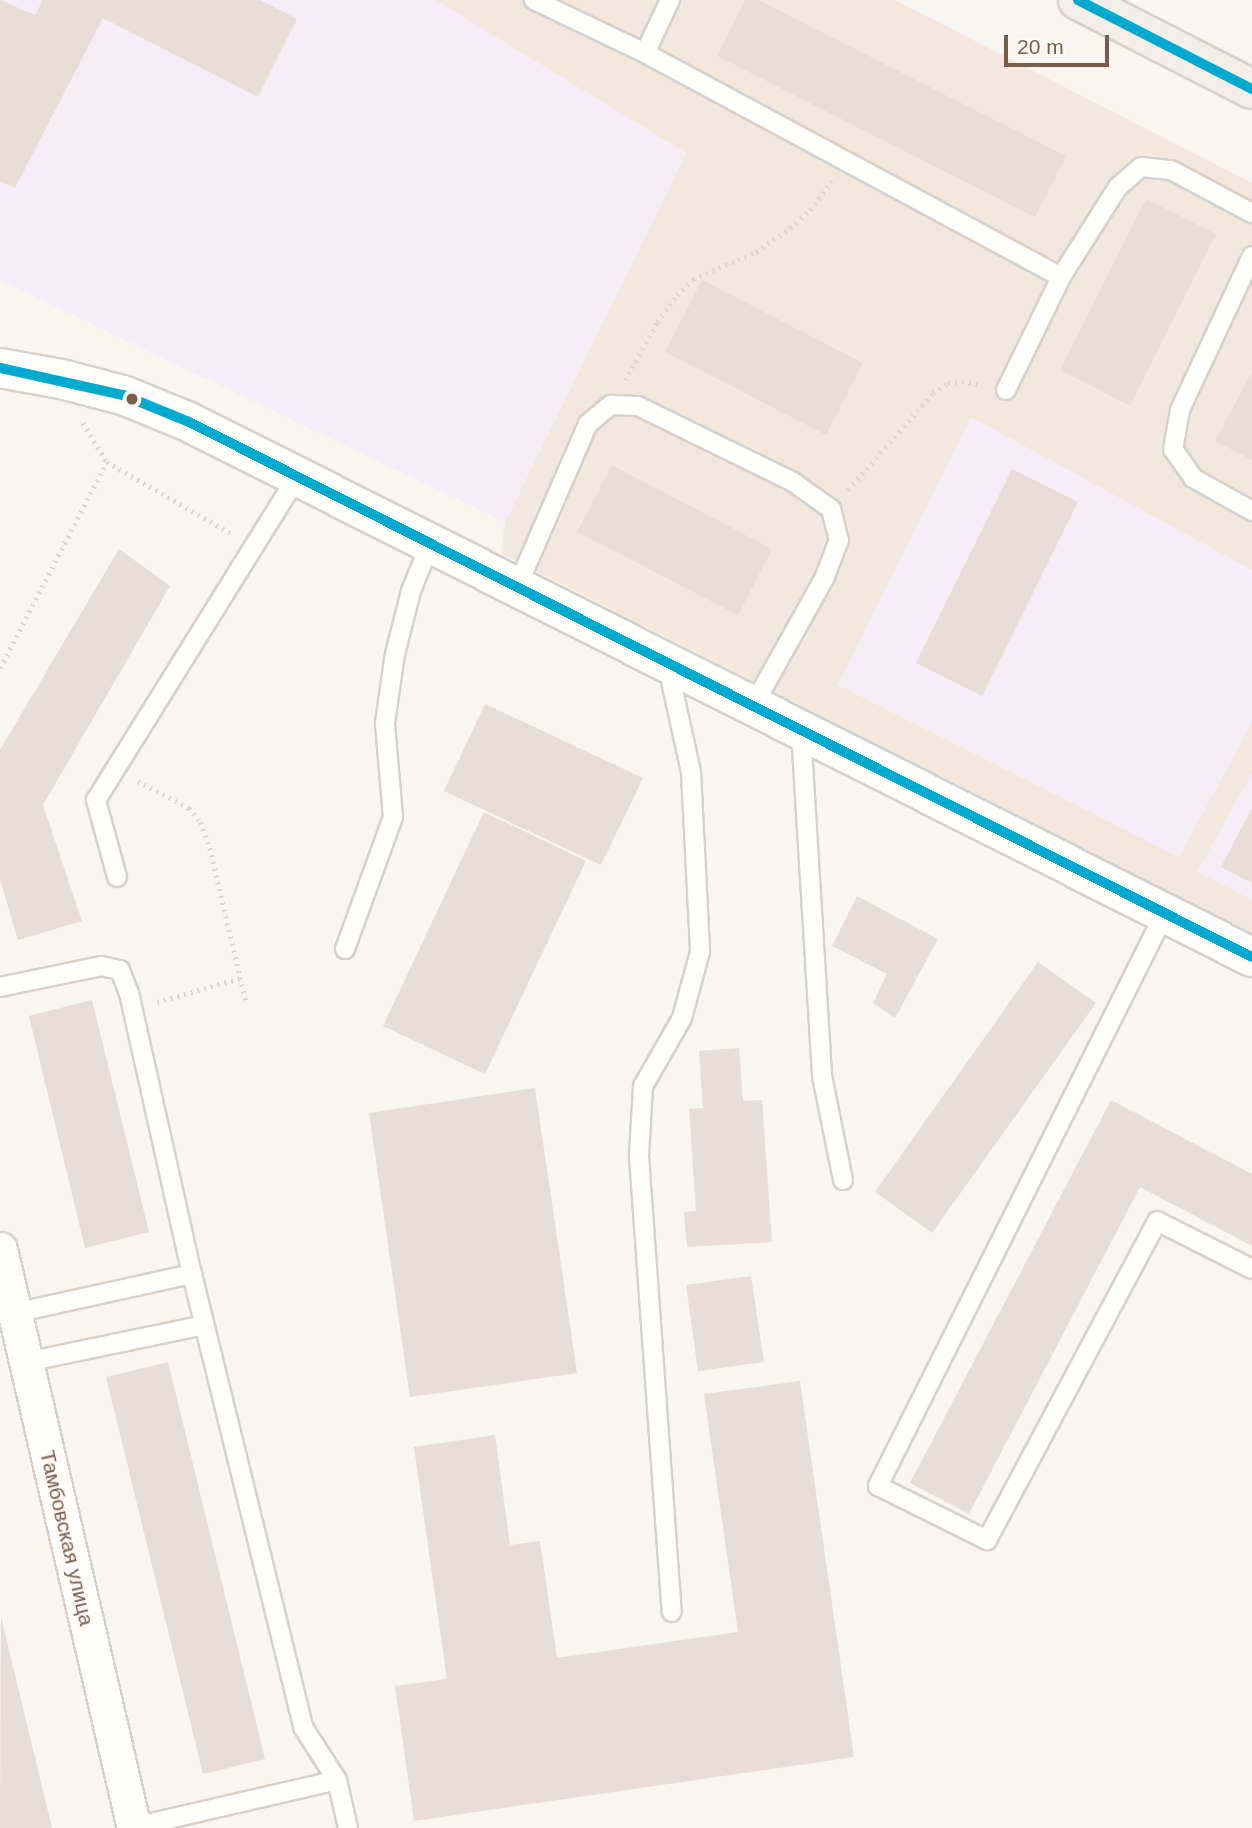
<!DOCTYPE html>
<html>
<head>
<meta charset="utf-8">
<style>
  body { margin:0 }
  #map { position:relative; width:1252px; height:1828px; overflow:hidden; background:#f9f5f0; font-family:Helvetica,sans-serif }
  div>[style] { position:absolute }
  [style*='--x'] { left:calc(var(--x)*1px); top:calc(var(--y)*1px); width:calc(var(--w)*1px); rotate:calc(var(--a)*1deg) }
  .residential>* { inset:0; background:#f2e8de }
  .education>* { inset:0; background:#f6eef6 }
  .building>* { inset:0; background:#e6ded7 }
  .path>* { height:4.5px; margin-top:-2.25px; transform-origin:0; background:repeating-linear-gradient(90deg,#dcd5d0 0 2px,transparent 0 7px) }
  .roads { filter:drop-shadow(2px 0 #d7d1cb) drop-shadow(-2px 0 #d7d1cb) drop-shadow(0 2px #d7d1cb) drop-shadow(0 -2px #d7d1cb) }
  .service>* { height:18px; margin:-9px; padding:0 9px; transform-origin:9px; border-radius:9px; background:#fefefd }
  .minor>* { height:33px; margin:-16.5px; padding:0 16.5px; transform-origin:16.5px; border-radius:16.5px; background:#fefefd }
  .secondary>* { height:38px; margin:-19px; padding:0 19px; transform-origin:19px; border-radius:19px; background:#fefefd }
  .primary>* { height:38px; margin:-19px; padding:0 19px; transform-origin:19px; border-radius:19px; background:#f3eee8 }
  .bus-1>* { height:10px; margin:-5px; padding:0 5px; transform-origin:5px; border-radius:5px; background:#00a9ce }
  .dots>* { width:19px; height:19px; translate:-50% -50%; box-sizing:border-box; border:4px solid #fffaf3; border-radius:50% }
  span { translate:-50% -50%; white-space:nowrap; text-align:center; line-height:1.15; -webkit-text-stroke:5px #fffaf3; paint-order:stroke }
  .street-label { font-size:21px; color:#7a5c4d }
  .scale { position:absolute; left:1004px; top:35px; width:105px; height:32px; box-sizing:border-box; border:4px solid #7a5c4d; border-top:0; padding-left:9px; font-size:21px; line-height:24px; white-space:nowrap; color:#7a5c4d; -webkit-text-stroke:5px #fffaf3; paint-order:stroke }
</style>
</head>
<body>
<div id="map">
  <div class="residential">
    <div style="clip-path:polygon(435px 0,895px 0,1252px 183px,1252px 933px,501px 554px,505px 522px,686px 153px)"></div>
  </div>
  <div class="education">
    <div style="clip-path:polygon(0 0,435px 0,686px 153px,505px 522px,0 280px)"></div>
    <div style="clip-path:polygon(971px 417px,1252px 570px,1252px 723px,1179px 857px,838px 685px)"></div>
    <div style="clip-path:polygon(1252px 773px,1252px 900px,1197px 872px)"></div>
  </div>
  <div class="building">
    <div style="clip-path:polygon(0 0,35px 15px,43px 0,260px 0,297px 19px,258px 97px,103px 18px,15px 188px,0 181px)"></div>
    <div style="clip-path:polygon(745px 0,758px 0,1066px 156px,1035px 217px,717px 56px)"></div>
    <div style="clip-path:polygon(1146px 199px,1216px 234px,1130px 406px,1060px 370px)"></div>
    <div style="clip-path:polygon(702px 280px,863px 363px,826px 435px,665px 352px)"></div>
    <div style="clip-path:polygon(1252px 372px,1252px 460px,1215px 441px)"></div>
    <div style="clip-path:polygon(612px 465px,772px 549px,738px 615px,577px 532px)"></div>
    <div style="clip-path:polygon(1012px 469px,1078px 502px,982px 696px,916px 663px)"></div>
    <div style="clip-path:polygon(119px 549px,170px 586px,43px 805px,82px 921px,18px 940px,0 879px,0 750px)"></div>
    <div style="clip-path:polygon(485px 704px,643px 778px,601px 865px,444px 791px)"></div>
    <div style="clip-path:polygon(1252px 808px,1252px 883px,1221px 867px)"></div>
    <div style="clip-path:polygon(484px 812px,586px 861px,485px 1074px,383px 1026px)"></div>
    <div style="clip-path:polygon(857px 896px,938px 939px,895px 1018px,873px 1003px,887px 974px,832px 946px)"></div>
    <div style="clip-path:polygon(1038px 962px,1096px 1003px,932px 1233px,875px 1192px)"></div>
    <div style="clip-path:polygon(92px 1000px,149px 1232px,85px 1248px,29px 1016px)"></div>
    <div style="clip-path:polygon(739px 1048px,743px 1101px,762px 1100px,772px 1242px,687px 1247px,684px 1212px,696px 1211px,689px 1109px,703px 1108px,699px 1051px)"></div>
    <div style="clip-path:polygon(535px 1088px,577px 1373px,410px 1397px,369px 1113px)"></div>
    <div style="clip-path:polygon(1111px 1100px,1252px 1174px,1252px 1246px,1140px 1187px,969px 1514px,910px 1483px)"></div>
    <div style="clip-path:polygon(751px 1276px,764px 1362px,698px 1371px,686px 1285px)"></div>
    <div style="clip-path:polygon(168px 1362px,265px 1759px,203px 1774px,106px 1377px)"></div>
    <div style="clip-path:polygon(800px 1381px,854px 1757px,414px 1821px,395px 1686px,447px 1679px,414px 1447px,495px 1435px,510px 1545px,540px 1541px,557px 1658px,738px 1632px,704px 1394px)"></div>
    <div style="clip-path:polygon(1px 1617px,52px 1828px,0 1828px)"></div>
  </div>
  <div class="path">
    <div style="--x:625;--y:380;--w:66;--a:-61.1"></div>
    <div style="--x:657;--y:322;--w:34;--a:-53"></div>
    <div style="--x:677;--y:295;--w:23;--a:-45"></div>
    <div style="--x:693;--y:279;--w:69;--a:-23.2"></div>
    <div style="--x:756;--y:252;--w:42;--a:-35.2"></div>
    <div style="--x:790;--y:228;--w:27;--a:-42"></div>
    <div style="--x:810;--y:210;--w:36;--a:-53"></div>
    <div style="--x:83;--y:423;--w:46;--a:58.4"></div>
    <div style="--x:107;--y:462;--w:144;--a:29.9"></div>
    <div style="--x:848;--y:490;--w:129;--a:-48.8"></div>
    <div style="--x:933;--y:393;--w:18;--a:-34"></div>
    <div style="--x:948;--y:383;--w:14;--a:-8"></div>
    <div style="--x:962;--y:381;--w:19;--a:12"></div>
    <div style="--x:0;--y:668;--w:232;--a:-62.6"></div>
    <div style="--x:138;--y:781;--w:58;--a:27.9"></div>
    <div style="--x:189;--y:808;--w:18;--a:49"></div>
    <div style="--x:201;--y:822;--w:28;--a:71"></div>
    <div style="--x:210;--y:848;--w:157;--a:76.8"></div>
    <div style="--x:157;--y:1002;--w:87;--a:-15.9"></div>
  </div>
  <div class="roads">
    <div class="service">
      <div style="--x:534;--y:0;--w:123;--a:25.5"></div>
      <div style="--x:645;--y:53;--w:472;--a:28.3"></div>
      <div style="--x:645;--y:53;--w:59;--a:-64.7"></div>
      <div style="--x:1252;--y:256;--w:170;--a:115.1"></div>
      <div style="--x:1180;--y:410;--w:40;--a:100"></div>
      <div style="--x:1173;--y:449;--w:35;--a:55"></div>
      <div style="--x:1193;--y:478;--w:68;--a:29.2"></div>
      <div style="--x:1006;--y:390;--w:126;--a:-64"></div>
      <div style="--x:1061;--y:277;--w:107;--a:-57.7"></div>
      <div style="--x:1118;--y:187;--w:30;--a:-41"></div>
      <div style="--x:1141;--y:167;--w:30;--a:6"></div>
      <div style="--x:1171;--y:170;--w:92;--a:28"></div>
      <div style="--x:517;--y:587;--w:178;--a:-66.5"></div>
      <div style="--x:588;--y:424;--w:30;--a:-40"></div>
      <div style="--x:611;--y:405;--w:27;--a:2"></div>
      <div style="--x:638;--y:406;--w:173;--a:26.1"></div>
      <div style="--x:793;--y:482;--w:47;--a:35.4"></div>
      <div style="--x:831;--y:509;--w:32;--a:76"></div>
      <div style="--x:839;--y:540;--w:40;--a:111"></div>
      <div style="--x:825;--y:577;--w:148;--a:119.2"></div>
      <div style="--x:667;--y:663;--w:112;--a:77.6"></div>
      <div style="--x:691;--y:772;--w:180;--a:87.1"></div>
      <div style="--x:700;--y:952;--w:68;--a:105.3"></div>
      <div style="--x:682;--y:1018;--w:78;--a:119.8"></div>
      <div style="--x:643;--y:1086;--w:70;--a:93.3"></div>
      <div style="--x:639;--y:1156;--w:457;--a:85.9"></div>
      <div style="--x:801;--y:731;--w:346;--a:86.5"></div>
      <div style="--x:822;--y:1076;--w:106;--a:78.6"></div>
      <div style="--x:117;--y:877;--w:80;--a:-105.3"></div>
      <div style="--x:96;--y:800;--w:380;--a:-58.1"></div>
      <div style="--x:1165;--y:913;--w:641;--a:116.61"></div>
      <div style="--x:878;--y:1486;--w:122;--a:26.4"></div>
      <div style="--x:987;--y:1540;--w:361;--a:-61.9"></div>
      <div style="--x:1157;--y:1221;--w:106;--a:26.8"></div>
      <div style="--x:345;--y:949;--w:140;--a:-70"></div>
      <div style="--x:393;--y:817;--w:94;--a:-94.9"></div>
      <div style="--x:385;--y:723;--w:70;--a:-81.8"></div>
      <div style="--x:395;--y:654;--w:65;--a:-75.7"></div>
      <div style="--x:411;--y:591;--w:51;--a:-68"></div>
      <div style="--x:0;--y:987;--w:103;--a:-11.7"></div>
      <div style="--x:101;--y:966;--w:19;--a:12"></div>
      <div style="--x:120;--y:970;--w:25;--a:69"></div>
      <div style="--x:129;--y:993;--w:288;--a:77.4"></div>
      <div style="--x:192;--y:1274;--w:181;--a:167.6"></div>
      <div style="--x:192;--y:1274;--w:466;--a:76.2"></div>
      <div style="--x:303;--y:1727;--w:63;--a:57.3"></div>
      <div style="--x:26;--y:1362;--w:182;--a:-11.7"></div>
      <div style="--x:134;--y:1827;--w:208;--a:-13"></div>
      <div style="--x:337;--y:1780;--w:49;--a:77.1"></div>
    </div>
    <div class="minor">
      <div style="--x:0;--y:1249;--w:594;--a:76.97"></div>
    </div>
    <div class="secondary">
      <div style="--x:0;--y:368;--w:62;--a:10.2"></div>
      <div style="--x:61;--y:379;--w:64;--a:14.5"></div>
      <div style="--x:123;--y:395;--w:71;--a:22.2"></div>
      <div style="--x:189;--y:422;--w:1190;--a:26.72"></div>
    </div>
    <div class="primary">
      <div style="--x:1078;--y:0;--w:195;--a:27.1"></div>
    </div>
  </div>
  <div class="bus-1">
    <div style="--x:1078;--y:0;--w:195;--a:27.1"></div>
    <div style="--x:0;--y:368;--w:126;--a:12.4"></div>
    <div style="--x:123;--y:395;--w:71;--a:22.2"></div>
    <div style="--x:189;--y:422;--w:1190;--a:26.72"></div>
  </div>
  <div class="dots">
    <div style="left:132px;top:399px;background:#7a5c4d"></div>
  </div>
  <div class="street-label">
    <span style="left:67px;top:1538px;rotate:77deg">Тамбовская улица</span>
  </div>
  <div class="scale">20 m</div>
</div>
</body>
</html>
